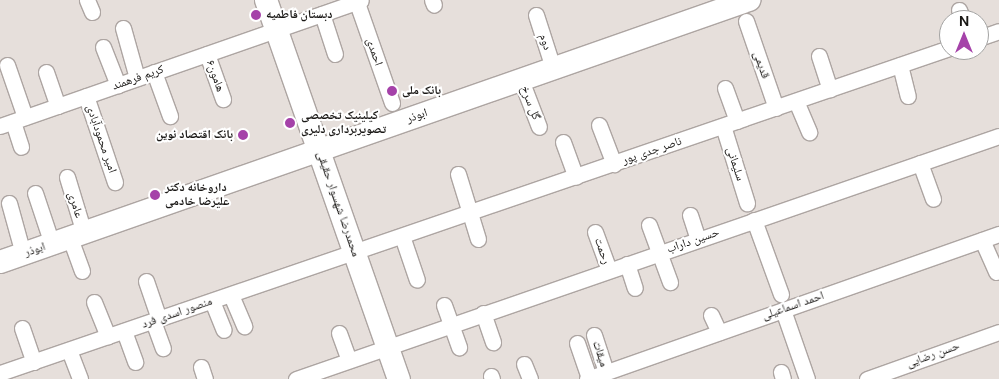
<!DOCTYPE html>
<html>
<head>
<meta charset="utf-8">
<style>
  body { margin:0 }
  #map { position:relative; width:999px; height:379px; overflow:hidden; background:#e6dfdb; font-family:"DM Sans","Noto Naskh Arabic",sans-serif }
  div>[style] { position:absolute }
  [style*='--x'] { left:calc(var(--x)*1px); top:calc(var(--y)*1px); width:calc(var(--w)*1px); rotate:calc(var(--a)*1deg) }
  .roads { filter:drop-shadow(1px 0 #ada5a2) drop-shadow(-1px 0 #ada5a2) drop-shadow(0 1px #ada5a2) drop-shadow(0 -1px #ada5a2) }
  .street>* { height:15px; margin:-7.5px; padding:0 7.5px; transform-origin:7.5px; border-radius:7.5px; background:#fff }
  .secondary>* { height:22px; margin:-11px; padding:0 11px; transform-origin:11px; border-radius:11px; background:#fff }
  .dots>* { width:14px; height:14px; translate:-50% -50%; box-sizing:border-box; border:2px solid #fff; border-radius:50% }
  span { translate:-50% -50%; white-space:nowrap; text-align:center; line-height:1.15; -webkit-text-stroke:4px #fff; paint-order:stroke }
  .poi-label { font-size:12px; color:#1a1816; font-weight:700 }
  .left { translate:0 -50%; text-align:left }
  .right { translate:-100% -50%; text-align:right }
  .street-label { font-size:12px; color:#1a1816 }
  .north { position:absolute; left:939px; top:10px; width:50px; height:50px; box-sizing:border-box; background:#fff; border:1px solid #a3a3a2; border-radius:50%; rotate:0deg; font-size:14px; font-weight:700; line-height:20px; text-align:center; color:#1a1816 }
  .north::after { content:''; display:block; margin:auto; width:18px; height:22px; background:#a542a9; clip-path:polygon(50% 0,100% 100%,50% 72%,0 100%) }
</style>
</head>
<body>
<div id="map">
  <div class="roads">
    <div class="street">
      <div style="--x:87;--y:0;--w:13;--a:67"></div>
      <div style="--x:356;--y:0;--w:109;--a:70.7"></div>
      <div style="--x:432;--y:0;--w:5;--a:68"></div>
      <div style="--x:959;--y:10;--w:11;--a:68"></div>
      <div style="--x:322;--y:14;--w:42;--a:72"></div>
      <div style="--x:536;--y:15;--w:56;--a:72.2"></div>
      <div style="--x:746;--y:21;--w:92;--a:71"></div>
      <div style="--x:123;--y:28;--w:52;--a:74.4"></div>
      <div style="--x:979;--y:38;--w:21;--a:-19"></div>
      <div style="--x:103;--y:47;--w:41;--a:68.5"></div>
      <div style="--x:207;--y:54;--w:48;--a:70.4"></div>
      <div style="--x:819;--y:56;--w:35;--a:72"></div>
      <div style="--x:7;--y:65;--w:55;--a:70.9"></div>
      <div style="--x:900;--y:65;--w:32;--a:76"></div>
      <div style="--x:46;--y:72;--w:36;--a:71"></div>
      <div style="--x:154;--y:72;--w:47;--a:70"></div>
      <div style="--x:521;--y:80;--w:50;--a:69"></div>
      <div style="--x:725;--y:88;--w:35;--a:70"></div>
      <div style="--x:86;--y:96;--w:91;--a:71.4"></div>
      <div style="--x:796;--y:101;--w:34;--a:67"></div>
      <div style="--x:13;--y:122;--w:26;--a:72"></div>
      <div style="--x:599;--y:125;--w:42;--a:69"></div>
      <div style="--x:0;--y:126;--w:382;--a:-19.2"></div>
      <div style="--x:723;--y:126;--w:81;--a:72.7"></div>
      <div style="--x:563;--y:142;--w:37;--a:70"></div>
      <div style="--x:920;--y:163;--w:38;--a:70"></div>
      <div style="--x:458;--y:174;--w:68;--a:72.9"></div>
      <div style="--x:67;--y:177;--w:59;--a:73.1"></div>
      <div style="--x:35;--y:193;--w:54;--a:71.6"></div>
      <div style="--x:9;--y:203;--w:53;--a:74.6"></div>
      <div style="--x:690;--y:215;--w:25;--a:72"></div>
      <div style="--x:754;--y:220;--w:79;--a:70"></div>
      <div style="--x:649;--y:225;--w:61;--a:69.8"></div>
      <div style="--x:595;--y:232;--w:40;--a:69.8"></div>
      <div style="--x:402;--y:236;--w:46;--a:71.2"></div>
      <div style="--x:70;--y:238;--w:35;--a:70"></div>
      <div style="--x:982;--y:240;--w:35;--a:66"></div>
      <div style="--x:627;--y:264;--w:25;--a:72"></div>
      <div style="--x:146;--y:281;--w:40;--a:71.1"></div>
      <div style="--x:231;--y:295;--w:34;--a:67"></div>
      <div style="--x:212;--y:301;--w:31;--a:68"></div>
      <div style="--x:94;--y:302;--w:37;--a:68"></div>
      <div style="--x:444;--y:305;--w:45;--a:70.3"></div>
      <div style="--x:783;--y:310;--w:73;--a:70.8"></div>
      <div style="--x:483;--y:313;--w:31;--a:71"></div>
      <div style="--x:711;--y:315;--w:19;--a:65"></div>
      <div style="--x:153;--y:321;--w:29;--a:70"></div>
      <div style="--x:22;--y:328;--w:36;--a:71"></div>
      <div style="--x:124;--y:331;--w:33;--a:70"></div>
      <div style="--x:339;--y:333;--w:29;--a:70"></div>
      <div style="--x:594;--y:335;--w:39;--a:72"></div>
      <div style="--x:577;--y:343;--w:37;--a:71"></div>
      <div style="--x:69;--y:350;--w:31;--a:69"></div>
      <div style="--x:524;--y:364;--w:16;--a:68"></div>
      <div style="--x:201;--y:367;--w:13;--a:72"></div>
      <div style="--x:781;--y:372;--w:7;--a:74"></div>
      <div style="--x:0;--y:373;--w:1003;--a:-18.9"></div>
      <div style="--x:491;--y:376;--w:3;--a:72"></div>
      <div style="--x:296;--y:379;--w:744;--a:-19.07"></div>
      <div style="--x:587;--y:379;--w:437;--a:-19.4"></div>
      <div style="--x:867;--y:379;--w:140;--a:-19.6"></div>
    </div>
    <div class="secondary">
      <div style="--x:266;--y:0;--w:402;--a:70.7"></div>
      <div style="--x:0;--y:262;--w:794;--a:-19.28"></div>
    </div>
  </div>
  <div class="dots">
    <div style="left:256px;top:15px;background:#a542a9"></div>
    <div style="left:392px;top:91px;background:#a542a9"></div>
    <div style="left:290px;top:123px;background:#a542a9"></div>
    <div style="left:243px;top:135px;background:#a542a9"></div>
    <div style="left:155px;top:195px;background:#a542a9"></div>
  </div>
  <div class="poi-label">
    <span class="left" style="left:266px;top:15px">دبستان فاطمیه</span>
    <span class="left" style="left:402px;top:91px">بانک ملی</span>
    <span class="left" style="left:301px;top:123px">کیلینیک تخصصی<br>تصویربرداری دلیری</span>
    <span class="right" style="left:233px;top:135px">بانک اقتصاد نوین</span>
    <span class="left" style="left:165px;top:195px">داروخانه دکتر<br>علیرضا خادمی</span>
  </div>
  <div class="street-label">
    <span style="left:545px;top:42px;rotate:72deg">دوم</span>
    <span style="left:374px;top:52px;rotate:71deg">احمدی</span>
    <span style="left:761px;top:65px;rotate:71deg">قدیمی</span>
    <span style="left:215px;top:76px;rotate:70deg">هامون۶</span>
    <span style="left:138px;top:78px;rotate:-19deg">کریم فرهمند</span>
    <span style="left:530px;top:103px;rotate:69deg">گل سرخ</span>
    <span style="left:417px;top:116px;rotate:-19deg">ابوذر</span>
    <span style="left:101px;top:139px;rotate:71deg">امیر محمودآبادی</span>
    <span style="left:652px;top:151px;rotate:-19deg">ناصر جدی پور</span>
    <span style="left:735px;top:164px;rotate:72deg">سلیمانی</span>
    <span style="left:338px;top:204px;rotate:71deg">محمدرضا شهسوار حقیقی</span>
    <span style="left:75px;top:205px;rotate:72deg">عامری</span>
    <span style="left:693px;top:241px;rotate:-19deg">حسین داراب</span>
    <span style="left:35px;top:250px;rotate:-19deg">ابوذر</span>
    <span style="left:602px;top:251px;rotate:71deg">رحمت</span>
    <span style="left:793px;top:306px;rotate:-19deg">احمد اسماعیلی</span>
    <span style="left:177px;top:313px;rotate:-19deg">منصور اسدی فرد</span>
    <span style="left:600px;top:354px;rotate:72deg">میقات</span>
    <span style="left:933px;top:355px;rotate:-20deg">حسن رضایی</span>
  </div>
  <div class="north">N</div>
</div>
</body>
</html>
